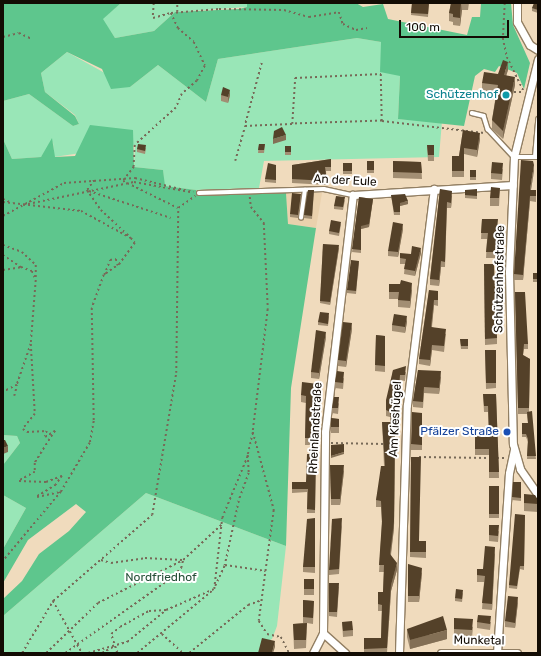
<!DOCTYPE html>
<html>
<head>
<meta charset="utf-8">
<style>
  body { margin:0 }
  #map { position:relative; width:541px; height:656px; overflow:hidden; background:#f0dbbd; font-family:Rubik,sans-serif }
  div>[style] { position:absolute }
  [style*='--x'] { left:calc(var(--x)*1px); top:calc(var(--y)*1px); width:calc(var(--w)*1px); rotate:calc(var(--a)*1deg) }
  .built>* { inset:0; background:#ead1ad }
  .green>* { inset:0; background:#99e6b7 }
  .forest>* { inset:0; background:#5ec68d }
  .path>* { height:1.5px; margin-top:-0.75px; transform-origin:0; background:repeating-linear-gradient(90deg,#776957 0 2px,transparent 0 5px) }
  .roads { filter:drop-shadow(1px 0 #927f63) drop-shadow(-1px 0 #927f63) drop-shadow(0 1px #927f63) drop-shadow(0 -1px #927f63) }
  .service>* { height:3.5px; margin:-1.75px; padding:0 1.75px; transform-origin:1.75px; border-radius:1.75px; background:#fff }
  .minor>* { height:7px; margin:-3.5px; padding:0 3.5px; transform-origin:3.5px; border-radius:3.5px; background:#fff }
  .wall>* { inset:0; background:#a28e73 }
  .shaded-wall>* { inset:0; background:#836f55 }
  .building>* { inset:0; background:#544129 }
  .dots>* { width:11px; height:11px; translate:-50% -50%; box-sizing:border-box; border:2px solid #fff; border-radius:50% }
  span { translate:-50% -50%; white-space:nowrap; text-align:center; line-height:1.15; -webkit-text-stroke:4px #fff; paint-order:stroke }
  .culture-label { font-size:12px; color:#0d838f }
  .right { translate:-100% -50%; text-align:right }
  .street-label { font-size:12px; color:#130c04 }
  .transit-label { font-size:12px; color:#164399 }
  .park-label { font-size:12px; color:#254f37 }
  .frame { position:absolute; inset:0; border:4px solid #130c04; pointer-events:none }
  .scale { position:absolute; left:399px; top:20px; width:110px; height:18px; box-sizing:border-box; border:2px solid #130c04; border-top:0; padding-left:5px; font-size:12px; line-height:14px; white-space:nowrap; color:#130c04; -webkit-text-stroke:3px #fff; paint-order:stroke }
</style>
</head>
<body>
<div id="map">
  <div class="built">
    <div style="clip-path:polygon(286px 193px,322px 193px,316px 228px,288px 224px)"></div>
  </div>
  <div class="green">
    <div style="clip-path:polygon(121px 3px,247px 3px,247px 7px,175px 12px,154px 31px,115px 38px,102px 19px)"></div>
    <div style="clip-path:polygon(357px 38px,381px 42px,400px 76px,398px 119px,442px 121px,439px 157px,264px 161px,259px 188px,196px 190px,164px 186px,163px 170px,134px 167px,135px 145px,54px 157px,53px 142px,41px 157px,12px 159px,3px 139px,3px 101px,29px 94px,73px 126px,79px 124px,75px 115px,45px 92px,41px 73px,67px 52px,130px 87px,158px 65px,206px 102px,218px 59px)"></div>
    <div style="clip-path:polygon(3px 435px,17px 436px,20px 443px,3px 465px)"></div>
    <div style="clip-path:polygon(146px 493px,286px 546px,277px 626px,272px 639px,262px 644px,259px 653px,3px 653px,3px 616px)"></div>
    <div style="clip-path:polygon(3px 495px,26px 508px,3px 549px)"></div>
  </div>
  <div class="forest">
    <div style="clip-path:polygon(3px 3px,121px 3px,103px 19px,115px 38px,154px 31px,175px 12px,239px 9px,247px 7px,247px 3px,356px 3px,363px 7px,383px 4px,388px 19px,467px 35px,472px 17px,480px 17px,481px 3px,511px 3px,513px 25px,530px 63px,524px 89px,517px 73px,499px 66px,495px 72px,484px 69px,475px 76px,464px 126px,398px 119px,400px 76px,380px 72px,381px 42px,357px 38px,218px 59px,206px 102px,158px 65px,130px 87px,111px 89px,102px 69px,67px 52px,41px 73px,45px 92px,75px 116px,79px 124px,73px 126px,29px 94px,3px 101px)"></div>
    <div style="clip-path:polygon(90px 125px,133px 130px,134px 167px,163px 170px,165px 186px,196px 190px,199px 196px,286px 193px,288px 224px,316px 228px,291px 388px,286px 546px,146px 493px,3px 616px,3px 599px,22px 581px,39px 554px,69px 531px,86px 512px,76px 504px,28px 540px,3px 583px,3px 549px,26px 508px,3px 495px,3px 465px,20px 443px,17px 436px,3px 435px,3px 139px,12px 159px,41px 157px,52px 138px,55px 157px,75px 156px)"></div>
  </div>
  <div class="path">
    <div style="--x:154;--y:3;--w:15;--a:94"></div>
    <div style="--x:153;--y:18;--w:19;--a:-16"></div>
    <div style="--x:171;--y:13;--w:48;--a:-4.8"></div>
    <div style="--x:219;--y:9;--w:65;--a:0.9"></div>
    <div style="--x:284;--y:10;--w:26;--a:16"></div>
    <div style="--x:309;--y:17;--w:30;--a:-9"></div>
    <div style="--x:339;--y:12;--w:13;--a:72"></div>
    <div style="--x:343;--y:24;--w:14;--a:25"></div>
    <div style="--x:356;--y:30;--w:11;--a:-10"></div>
    <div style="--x:505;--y:3;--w:35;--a:93"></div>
    <div style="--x:503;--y:38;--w:19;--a:78"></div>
    <div style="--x:507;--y:57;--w:39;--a:64"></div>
    <div style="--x:177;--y:12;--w:9;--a:-90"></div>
    <div style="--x:171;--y:13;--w:17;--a:65"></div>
    <div style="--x:178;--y:28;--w:21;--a:41"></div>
    <div style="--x:194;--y:42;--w:26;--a:65"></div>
    <div style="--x:205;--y:66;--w:17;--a:118"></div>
    <div style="--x:197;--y:81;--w:20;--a:139"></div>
    <div style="--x:182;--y:94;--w:15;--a:113"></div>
    <div style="--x:176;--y:108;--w:55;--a:137.9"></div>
    <div style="--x:135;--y:145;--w:22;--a:93"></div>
    <div style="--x:134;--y:167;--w:18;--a:128"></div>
    <div style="--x:123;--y:181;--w:61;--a:26.1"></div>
    <div style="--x:3;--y:37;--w:16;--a:-14"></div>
    <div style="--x:19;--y:33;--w:14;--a:25"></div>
    <div style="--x:262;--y:63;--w:65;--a:105.1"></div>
    <div style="--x:245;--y:126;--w:47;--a:-2.4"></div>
    <div style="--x:514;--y:92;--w:8;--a:0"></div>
    <div style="--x:382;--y:121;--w:90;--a:178.1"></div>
    <div style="--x:292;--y:124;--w:46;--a:-86.3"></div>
    <div style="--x:295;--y:78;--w:86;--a:-2.7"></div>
    <div style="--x:381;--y:74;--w:47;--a:88.8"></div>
    <div style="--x:382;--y:121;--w:103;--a:6.7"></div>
    <div style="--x:235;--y:161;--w:36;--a:-74"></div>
    <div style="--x:87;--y:190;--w:24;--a:55"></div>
    <div style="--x:101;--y:210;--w:38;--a:43"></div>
    <div style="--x:87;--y:190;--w:12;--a:-55"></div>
    <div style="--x:89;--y:191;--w:86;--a:18.2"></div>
    <div style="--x:250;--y:197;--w:10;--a:84"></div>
    <div style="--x:251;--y:207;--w:21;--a:51"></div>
    <div style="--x:264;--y:223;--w:86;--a:87.3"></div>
    <div style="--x:268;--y:309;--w:124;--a:97"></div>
    <div style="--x:253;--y:432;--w:81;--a:74.9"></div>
    <div style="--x:274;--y:510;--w:112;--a:97.7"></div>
    <div style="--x:259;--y:621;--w:15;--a:58"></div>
    <div style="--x:267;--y:634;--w:14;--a:12"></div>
    <div style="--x:281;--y:637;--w:18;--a:63"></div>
    <div style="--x:3;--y:199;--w:10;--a:24"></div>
    <div style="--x:3;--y:202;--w:79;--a:6.6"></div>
    <div style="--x:81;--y:211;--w:57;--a:28.4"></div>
    <div style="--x:131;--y:238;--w:6;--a:51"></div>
    <div style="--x:135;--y:243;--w:26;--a:126"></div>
    <div style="--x:120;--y:264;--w:19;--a:145"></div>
    <div style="--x:104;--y:275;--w:35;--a:110"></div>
    <div style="--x:92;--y:308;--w:113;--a:89"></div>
    <div style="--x:94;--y:421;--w:22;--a:100"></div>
    <div style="--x:90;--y:443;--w:57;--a:120.6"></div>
    <div style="--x:61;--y:492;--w:90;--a:130"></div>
    <div style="--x:23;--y:205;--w:113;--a:-11.7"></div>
    <div style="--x:134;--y:182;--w:57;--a:10.1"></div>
    <div style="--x:3;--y:216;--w:69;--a:-28.4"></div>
    <div style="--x:64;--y:183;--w:71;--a:-4"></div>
    <div style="--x:135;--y:178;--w:60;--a:13.6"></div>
    <div style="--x:3;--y:245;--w:20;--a:20"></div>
    <div style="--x:22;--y:252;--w:19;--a:43"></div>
    <div style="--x:36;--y:265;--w:14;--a:90"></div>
    <div style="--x:3;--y:255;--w:22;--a:34"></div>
    <div style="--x:3;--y:270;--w:18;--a:-9"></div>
    <div style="--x:21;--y:267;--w:12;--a:20"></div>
    <div style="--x:32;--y:271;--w:10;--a:66"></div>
    <div style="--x:36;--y:280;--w:64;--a:94.5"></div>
    <div style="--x:31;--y:344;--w:43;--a:108.9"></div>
    <div style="--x:17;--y:385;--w:16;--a:153"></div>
    <div style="--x:104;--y:275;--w:16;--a:-68"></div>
    <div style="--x:110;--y:260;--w:6;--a:-9"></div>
    <div style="--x:116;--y:259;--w:7;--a:74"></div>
    <div style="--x:31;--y:344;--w:70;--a:86.7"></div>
    <div style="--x:35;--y:414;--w:19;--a:129"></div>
    <div style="--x:23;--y:429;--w:5;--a:37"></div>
    <div style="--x:27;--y:432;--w:20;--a:-3"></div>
    <div style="--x:47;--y:431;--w:6;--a:108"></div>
    <div style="--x:45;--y:437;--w:12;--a:-31"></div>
    <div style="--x:55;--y:431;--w:38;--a:122"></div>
    <div style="--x:35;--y:463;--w:9;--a:90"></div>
    <div style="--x:35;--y:472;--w:18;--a:151"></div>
    <div style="--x:19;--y:481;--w:27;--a:2"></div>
    <div style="--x:46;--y:482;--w:17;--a:-21"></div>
    <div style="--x:62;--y:476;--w:11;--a:124"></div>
    <div style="--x:56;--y:485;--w:22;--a:148"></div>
    <div style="--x:37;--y:497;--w:25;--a:-12"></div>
    <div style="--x:14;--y:396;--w:11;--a:-75"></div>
    <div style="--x:253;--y:433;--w:23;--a:103"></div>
    <div style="--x:248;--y:455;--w:18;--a:87"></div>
    <div style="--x:249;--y:473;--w:30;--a:110"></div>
    <div style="--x:239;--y:501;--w:66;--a:102.3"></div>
    <div style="--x:225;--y:565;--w:41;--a:8.3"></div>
    <div style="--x:331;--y:443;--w:54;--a:1.1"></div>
    <div style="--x:419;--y:457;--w:70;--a:0.8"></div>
    <div style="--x:497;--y:458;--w:8;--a:0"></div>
    <div style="--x:101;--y:560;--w:10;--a:17"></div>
    <div style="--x:111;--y:563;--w:34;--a:-8"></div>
    <div style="--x:145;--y:558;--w:37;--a:3"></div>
    <div style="--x:215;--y:586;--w:23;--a:-65"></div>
    <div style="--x:214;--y:589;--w:71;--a:-83.6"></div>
    <div style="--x:222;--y:518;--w:68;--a:-67.6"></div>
    <div style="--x:53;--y:601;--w:60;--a:60.9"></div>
    <div style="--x:82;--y:653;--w:6;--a:0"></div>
    <div style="--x:88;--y:653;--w:41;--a:-15.8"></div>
    <div style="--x:127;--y:642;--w:50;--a:-39.4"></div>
    <div style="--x:166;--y:610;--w:52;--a:-23.6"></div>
    <div style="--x:162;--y:634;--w:28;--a:42"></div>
    <div style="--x:22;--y:653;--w:61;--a:-59.2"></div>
    <div style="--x:53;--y:601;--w:131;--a:-41"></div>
    <div style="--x:152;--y:515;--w:144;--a:-80.4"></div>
    <div style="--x:176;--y:373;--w:165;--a:-89.3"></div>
    <div style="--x:178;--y:208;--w:21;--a:-35"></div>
    <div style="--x:46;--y:653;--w:72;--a:-43.9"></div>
    <div style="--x:98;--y:603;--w:95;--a:-26.8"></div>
    <div style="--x:65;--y:653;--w:128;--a:-35.2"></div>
    <div style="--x:170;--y:579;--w:16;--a:-45"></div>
    <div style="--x:181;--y:568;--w:8;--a:-76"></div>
    <div style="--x:183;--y:560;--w:52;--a:-42.6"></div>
    <div style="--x:102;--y:653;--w:13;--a:-29"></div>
    <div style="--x:117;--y:653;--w:20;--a:-108"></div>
    <div style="--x:111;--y:634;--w:11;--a:-38"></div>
    <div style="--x:120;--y:627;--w:33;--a:-29"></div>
    <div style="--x:149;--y:611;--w:17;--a:-3"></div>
    <div style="--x:137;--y:653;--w:99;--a:-39.7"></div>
    <div style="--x:189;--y:653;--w:76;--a:-39.1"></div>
    <div style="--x:248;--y:605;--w:15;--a:-20"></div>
  </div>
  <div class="roads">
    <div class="service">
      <div style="--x:472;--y:113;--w:12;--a:14"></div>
      <div style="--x:484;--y:116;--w:14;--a:73"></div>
      <div style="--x:488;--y:129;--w:38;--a:47"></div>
      <div style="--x:514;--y:157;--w:24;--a:0"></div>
      <div style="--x:535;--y:157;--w:38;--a:-85"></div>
      <div style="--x:199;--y:193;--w:125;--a:-1.8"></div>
      <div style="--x:324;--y:189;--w:30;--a:12"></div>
      <div style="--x:301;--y:218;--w:28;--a:-82"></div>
    </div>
    <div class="minor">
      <div style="--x:517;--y:3;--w:19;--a:90"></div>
      <div style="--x:517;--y:22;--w:26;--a:61"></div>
      <div style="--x:530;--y:45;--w:9;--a:32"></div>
      <div style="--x:538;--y:59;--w:101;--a:103.8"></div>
      <div style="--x:514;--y:157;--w:115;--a:92.5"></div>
      <div style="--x:509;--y:272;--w:172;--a:88.7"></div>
      <div style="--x:513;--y:444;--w:26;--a:74"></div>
      <div style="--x:520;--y:469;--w:32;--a:55"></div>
      <div style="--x:323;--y:633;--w:201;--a:-89.4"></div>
      <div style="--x:325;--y:432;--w:239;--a:-83.3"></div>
      <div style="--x:353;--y:195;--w:160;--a:-3.6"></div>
      <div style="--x:323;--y:633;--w:30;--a:42"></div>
      <div style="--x:313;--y:653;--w:22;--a:-63"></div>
      <div style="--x:399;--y:653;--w:248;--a:-88.2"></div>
      <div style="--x:407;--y:405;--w:218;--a:-82.9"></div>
      <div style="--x:441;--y:653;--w:76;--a:0"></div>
      <div style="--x:497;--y:653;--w:180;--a:-86.2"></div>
      <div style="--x:509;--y:473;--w:24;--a:-78"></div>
    </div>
  </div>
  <div class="wall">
    <div style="clip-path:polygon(412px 3px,429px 3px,428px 17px,411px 15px)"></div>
    <div style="clip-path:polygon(451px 3px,469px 3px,468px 10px,462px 10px,460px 26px,453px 25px,453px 22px,449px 21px,449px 13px)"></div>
    <div style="clip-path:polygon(538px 3px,538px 13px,532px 11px,532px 8px)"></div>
    <div style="clip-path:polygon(508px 70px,506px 75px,515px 85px,503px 139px,492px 129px,492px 120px,496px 94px,482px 91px,482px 83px,498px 74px)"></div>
    <div style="clip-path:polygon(221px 95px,230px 95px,228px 103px,221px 101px)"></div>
    <div style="clip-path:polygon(463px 130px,480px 139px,477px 157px,464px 154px,464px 177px,452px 177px,452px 156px,459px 156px)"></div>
    <div style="clip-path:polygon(259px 144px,265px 144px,264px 153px,258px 153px)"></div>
    <div style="clip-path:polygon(427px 145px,434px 145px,434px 161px,428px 161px)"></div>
    <div style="clip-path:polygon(285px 146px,291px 146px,291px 155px,285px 155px)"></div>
    <div style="clip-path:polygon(146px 148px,145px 154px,137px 152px,137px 149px)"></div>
    <div style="clip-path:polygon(331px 159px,331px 171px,326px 171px,327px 185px,292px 183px,292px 165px)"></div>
    <div style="clip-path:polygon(367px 161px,374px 161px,374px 173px,367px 173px)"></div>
    <div style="clip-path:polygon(393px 161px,421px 162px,422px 179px,393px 178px)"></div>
    <div style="clip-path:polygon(343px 163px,352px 163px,352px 174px,343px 174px)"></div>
    <div style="clip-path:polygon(276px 165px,276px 183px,265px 182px,265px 179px)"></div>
    <div style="clip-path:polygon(503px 169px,502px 180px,491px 179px,491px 173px)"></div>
    <div style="clip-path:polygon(470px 170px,476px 170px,476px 180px,470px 180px)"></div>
    <div style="clip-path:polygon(534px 171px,531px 190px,536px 196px,536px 202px,530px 201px,523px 280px,514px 280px,514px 274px)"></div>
    <div style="clip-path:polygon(500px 188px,499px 206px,490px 206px,490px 198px)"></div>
    <div style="clip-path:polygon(440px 189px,452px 196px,451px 208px,447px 208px,445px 267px,441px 267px,439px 286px,430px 285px,430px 279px)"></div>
    <div style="clip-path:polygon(477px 189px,477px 199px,465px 198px,465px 195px)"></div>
    <div style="clip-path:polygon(314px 190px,312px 219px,304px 218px,304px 215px)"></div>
    <div style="clip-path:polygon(391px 195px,408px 204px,400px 206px,400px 215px,394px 215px)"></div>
    <div style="clip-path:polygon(301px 197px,298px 218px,290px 217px,290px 214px)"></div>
    <div style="clip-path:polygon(359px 197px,373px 199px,369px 227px,361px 229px,361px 253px,352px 252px)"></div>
    <div style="clip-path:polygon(345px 200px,343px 210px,334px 209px,334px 206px)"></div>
    <div style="clip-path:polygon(482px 219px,498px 225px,495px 258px,486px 258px,487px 239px,481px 239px)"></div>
    <div style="clip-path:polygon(341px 224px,339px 236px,329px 234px,329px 231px)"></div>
    <div style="clip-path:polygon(403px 229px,398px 257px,388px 256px,388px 251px)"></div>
    <div style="clip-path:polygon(323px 244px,339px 248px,330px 305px,320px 303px)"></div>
    <div style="clip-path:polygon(421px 253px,415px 276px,404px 274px,405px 264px,400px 264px,400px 258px,411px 254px)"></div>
    <div style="clip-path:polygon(359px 261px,356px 294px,347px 293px,347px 290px)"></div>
    <div style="clip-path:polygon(484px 264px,497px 338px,497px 344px,485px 345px)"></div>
    <div style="clip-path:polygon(533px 273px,538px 273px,538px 282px,533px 282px)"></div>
    <div style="clip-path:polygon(389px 284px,412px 290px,410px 308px,398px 307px,398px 299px,389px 299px)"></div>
    <div style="clip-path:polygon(429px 290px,438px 297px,438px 306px,434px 305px,432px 327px,446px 334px,444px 352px,432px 350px,430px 366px,419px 364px,419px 359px)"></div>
    <div style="clip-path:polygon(515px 292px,528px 344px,528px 349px,524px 349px,523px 355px,530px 359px,529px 412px,536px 459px,527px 459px,528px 442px,526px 437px,522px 437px,522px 423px,528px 423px,527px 414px,518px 414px)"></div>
    <div style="clip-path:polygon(329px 316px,328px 326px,318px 325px,318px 322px)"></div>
    <div style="clip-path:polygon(407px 322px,405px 333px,392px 331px,392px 325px)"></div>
    <div style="clip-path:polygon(352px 329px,346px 367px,338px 366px,338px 360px)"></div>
    <div style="clip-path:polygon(376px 335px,385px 336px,385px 372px,375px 371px)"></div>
    <div style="clip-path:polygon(326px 337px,319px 379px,311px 378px,311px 372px)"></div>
    <div style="clip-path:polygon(460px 339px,468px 339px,468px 349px,461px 349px)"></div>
    <div style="clip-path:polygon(485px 350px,496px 350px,496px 388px,486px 389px)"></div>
    <div style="clip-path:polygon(393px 370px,406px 372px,405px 381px,400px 380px,397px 423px,395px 423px,394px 528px,391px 555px,397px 570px,391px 591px,387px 653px,364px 653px,364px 638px,381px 638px,382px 611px,378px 611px,378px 604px,383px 592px,384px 572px,379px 572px,382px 524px,381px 507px,376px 507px,376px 500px,384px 466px,382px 422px,390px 422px,390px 417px,386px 416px,386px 410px)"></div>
    <div style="clip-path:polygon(418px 370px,441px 377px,439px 394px,424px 393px,423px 408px,413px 407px,413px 401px)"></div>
    <div style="clip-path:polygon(344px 378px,343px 389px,335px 388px,335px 382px)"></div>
    <div style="clip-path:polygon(318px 390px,315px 445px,305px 445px,306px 403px,301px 402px,301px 395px)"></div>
    <div style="clip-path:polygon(483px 394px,496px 394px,499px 478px,489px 478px,489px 455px,475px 455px,475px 434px,489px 434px,488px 412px,484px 412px)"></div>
    <div style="clip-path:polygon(339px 403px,338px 414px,332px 413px,332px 408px)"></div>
    <div style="clip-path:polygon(422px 413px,422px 450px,411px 450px,411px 444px)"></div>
    <div style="clip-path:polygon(331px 418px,339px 419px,339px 433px,331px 433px)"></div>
    <div style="clip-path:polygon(316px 454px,315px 513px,307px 513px,307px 492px,292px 493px,292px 482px,306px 482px)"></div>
    <div style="clip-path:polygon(411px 457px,419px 541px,426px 541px,426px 558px,410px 557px)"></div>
    <div style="clip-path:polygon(330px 465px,344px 471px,340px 505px,331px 505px)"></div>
    <div style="clip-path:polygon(513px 482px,521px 482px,521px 501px,512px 500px)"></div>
    <div style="clip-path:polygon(489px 486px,499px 486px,499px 518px,489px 518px)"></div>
    <div style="clip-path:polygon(524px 494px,538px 500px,538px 512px,524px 511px)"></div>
    <div style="clip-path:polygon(525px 515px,524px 570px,520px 569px,517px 589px,509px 588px,509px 585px)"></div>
    <div style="clip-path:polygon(315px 518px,315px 573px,303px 572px,303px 567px)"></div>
    <div style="clip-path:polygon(342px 523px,339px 574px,329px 575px,329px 570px)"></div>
    <div style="clip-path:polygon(499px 531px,498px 542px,489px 541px,489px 535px)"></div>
    <div style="clip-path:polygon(495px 553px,492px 610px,482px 609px,484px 582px,477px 582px,477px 569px,483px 569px)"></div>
    <div style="clip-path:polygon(408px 564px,422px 573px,419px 602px,408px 602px)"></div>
    <div style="clip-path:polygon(304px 579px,314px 579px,314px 595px,304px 595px)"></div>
    <div style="clip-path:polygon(329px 583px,339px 587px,337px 617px,329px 616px)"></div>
    <div style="clip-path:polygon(463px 593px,462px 602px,455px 601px,455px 598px)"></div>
    <div style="clip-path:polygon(303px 600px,314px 601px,313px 624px,307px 623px,306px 648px,294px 649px,293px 624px,303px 623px)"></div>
    <div style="clip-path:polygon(518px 602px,515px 628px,505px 627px,505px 621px)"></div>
    <div style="clip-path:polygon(454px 618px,473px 627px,472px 638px,454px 637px)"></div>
    <div style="clip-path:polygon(342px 622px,353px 630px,353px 636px,343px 637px)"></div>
    <div style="clip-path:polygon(477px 622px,491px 622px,490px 630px,477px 628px)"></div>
    <div style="clip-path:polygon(407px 629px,447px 639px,410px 649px,407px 637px)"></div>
  </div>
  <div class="shaded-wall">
    <div style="clip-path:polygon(462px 3px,462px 10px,460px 26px,460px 18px)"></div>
    <div style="clip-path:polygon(508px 62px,508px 70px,504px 83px,504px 75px)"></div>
    <div style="clip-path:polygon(515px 77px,515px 85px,503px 139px,503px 131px)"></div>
    <div style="clip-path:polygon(230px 90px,230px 95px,228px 103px,228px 97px)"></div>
    <div style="clip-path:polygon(480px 133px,480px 139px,477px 157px,477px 150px)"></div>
    <div style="clip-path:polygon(286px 135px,286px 140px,273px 144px,273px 139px)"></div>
    <div style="clip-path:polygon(534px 165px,534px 171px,530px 195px,530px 190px)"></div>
    <div style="clip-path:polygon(452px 191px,452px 196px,451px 208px,451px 203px)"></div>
    <div style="clip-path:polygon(530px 196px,530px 201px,523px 280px,523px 275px)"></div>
    <div style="clip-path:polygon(373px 199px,369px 227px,361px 229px,361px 226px)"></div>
    <div style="clip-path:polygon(408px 201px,408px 204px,400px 206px,400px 215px,400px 203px)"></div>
    <div style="clip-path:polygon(403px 224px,403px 229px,398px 257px,398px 252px)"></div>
    <div style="clip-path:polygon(339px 245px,339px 248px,330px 305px,330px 302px)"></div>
    <div style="clip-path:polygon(421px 248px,421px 253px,415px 276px,415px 271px)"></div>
    <div style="clip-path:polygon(441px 261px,441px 267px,439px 286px,439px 280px)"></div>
    <div style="clip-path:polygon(412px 283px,412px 290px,410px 308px,410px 301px)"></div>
    <div style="clip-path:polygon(434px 300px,434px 305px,431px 332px,431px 327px)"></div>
    <div style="clip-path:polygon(407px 316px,407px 322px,405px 333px,405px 327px)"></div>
    <div style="clip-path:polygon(352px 323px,352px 329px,346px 367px,346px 361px)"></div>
    <div style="clip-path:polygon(326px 332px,326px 337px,319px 379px,319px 373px)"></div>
    <div style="clip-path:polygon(432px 345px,432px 350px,430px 366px,430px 360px)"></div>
    <div style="clip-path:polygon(441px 371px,441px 377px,439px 394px,439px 388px)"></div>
    <div style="clip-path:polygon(395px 422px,394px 528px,390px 560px)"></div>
    <div style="clip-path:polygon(8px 446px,8px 452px,3px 454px,3px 448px)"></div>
    <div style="clip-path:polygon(344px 452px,344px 454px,331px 458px,331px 456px)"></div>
    <div style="clip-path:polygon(344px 465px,344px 471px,340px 505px,340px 499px)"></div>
    <div style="clip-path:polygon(495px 547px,495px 553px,492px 610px,492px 604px)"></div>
    <div style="clip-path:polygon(397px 563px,397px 570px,391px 591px,387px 653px,391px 585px)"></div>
    <div style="clip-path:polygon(422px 568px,422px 573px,419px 602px,419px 596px)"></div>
    <div style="clip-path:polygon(518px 597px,518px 602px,515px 628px,515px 623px)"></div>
    <div style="clip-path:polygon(447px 630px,447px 639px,410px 649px,410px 640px)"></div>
    <div style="clip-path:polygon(275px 641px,275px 647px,273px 653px,272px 653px)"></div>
  </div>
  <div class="building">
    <div style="clip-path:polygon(412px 3px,429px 3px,428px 14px,411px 13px)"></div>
    <div style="clip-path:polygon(451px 3px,461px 3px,460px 18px,453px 17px,453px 14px,449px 13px)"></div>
    <div style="clip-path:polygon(534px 3px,538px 3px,538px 10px,532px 8px)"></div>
    <div style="clip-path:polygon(503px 60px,508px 62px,504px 75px,515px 77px,503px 131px,492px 120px,498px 85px,482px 83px,484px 72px,498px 74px)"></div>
    <div style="clip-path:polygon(223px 87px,230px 90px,228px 97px,221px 95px)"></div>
    <div style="clip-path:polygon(282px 127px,286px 135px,273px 139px,274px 131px)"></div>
    <div style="clip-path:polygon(463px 130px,480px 133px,477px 150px,464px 148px,464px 171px,452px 171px,452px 156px,459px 156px)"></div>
    <div style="clip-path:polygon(138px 144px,146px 145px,145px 151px,137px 149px)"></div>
    <div style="clip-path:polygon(259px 144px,265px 144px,264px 150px,258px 150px)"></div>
    <div style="clip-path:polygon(427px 145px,434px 145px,434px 155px,428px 155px)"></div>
    <div style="clip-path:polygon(285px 146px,291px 146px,291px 152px,285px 152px)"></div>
    <div style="clip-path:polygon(331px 159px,331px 167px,325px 167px,327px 181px,292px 179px,292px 165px)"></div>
    <div style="clip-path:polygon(521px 160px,533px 161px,534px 165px,530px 190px,536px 190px,536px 196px,530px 196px,523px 275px,514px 274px)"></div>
    <div style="clip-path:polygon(367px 161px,374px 161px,374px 170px,367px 170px)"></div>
    <div style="clip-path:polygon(393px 161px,421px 162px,422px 173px,393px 172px)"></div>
    <div style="clip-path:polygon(492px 162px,503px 163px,502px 174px,491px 173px)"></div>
    <div style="clip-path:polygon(268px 163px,276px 165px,276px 180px,265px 179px)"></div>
    <div style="clip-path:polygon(343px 163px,352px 163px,352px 171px,343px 171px)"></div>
    <div style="clip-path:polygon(470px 170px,476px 170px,476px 177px,470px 177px)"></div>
    <div style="clip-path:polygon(491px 187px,500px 188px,499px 198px,490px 198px)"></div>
    <div style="clip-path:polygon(440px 189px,452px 191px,451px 203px,447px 202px,445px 262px,441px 261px,439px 280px,430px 279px)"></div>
    <div style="clip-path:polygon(477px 189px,477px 196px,465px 195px,465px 190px)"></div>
    <div style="clip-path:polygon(308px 190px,314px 190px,312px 216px,304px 215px)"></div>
    <div style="clip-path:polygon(292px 193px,301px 194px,298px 215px,290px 214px)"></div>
    <div style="clip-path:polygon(405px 194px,408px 201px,400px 203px,400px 212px,394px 212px,391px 195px)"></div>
    <div style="clip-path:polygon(336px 196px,345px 197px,343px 207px,334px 206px)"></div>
    <div style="clip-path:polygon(359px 197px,373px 199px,369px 224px,361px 226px,361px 250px,352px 249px)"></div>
    <div style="clip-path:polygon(482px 219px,498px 219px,495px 252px,486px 252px,488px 233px,481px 233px)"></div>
    <div style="clip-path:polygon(331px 220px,341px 222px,339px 233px,329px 231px)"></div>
    <div style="clip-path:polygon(393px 222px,403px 224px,398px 252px,388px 251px)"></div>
    <div style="clip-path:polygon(323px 244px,339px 245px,330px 302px,320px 301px)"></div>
    <div style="clip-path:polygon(412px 246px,421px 248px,415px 271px,404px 269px,406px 259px,400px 258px,400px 253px,411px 254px)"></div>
    <div style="clip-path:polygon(351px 260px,359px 261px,356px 291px,347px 290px)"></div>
    <div style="clip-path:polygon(484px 264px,494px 264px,497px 338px,485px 339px)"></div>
    <div style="clip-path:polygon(533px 273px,538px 273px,538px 279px,533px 279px)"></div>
    <div style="clip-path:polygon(401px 280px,412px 283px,410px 301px,398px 300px,399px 292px,389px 292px,389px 284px,400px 284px)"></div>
    <div style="clip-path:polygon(429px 290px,438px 291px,438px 300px,434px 300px,431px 327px,446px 329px,444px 346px,432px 345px,430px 360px,419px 359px)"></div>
    <div style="clip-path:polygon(515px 292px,525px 292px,528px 344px,524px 344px,523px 355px,530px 359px,529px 408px,518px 408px)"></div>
    <div style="clip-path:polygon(320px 312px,329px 313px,328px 324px,318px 322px)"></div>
    <div style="clip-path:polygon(394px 314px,407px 316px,405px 327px,392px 325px)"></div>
    <div style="clip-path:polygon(343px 322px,352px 323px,346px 361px,338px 360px)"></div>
    <div style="clip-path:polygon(316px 330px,326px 332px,319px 373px,311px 372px)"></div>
    <div style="clip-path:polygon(376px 335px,385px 336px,385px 366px,375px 365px)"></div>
    <div style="clip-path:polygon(460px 339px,468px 339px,468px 346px,461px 346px)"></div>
    <div style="clip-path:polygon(485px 350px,496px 350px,496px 383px,486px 383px)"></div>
    <div style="clip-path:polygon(406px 366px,405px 375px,400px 375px,397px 417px,390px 417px,390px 412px,386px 410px,386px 400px,393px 370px)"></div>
    <div style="clip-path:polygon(418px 370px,441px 371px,439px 388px,424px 387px,423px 402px,413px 401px)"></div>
    <div style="clip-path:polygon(337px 371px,344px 372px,343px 383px,335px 382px)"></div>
    <div style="clip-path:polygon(302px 382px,318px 384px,315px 438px,305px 438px,306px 396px,301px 395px)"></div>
    <div style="clip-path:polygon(483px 394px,496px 394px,499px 472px,489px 472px,489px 449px,475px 449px,475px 434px,489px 434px,488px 406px,484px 406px)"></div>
    <div style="clip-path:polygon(334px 397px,339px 397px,338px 408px,332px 408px)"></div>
    <div style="clip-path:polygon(532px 411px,536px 456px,527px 456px,528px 439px,526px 434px,522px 434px,522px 423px,528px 423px,527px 412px)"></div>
    <div style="clip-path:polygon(412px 412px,422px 413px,422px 445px,411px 444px)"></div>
    <div style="clip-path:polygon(331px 418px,339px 419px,339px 427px,331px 427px)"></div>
    <div style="clip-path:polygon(382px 422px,395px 422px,394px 521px,390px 554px,397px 563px,391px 585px,387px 648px,364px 649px,364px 638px,381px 638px,382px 605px,378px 604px,378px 592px,383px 592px,384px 565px,379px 565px,382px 521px,381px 501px,376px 500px,381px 466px,385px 466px)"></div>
    <div style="clip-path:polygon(3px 440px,5px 440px,8px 446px,3px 448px)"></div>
    <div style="clip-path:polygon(344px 444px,344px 452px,331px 456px,331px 445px)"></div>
    <div style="clip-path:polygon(307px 454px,316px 454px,315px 510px,307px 509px,308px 489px,292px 489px,292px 482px,306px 482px)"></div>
    <div style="clip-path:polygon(411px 457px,421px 457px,419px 541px,426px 541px,426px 552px,410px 552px)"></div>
    <div style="clip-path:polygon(330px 465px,344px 465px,340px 499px,331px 499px)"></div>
    <div style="clip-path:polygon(513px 482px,521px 482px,521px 498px,512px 497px)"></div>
    <div style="clip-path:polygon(489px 486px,499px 486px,499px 514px,489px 514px)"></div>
    <div style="clip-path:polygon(524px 494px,535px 495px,538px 500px,538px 504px,524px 503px)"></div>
    <div style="clip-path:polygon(515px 514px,525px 515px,524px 566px,520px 566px,517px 586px,509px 585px)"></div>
    <div style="clip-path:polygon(315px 518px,315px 567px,303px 567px,307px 519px)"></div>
    <div style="clip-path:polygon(342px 518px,339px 569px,329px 570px,332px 519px)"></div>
    <div style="clip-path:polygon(489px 525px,499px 525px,498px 536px,489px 535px)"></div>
    <div style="clip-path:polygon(485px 546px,495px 547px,492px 604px,482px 603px,485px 576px,477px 575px,477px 569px,483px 569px)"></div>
    <div style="clip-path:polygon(408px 564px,422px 568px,419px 596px,408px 596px)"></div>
    <div style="clip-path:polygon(304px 579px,314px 579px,314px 589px,304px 589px)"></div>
    <div style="clip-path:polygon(329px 583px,339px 583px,337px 612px,329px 612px)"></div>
    <div style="clip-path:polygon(456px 589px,463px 590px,462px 599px,455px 598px)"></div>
    <div style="clip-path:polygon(508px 596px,518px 597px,515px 623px,505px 621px)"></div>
    <div style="clip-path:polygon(303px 600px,314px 601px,313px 618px,303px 617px)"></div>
    <div style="clip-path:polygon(478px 615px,491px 616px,490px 624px,477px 622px)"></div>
    <div style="clip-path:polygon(443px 616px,447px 630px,410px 640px,407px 629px)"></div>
    <div style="clip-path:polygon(454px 618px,473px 619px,472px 630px,454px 629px)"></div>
    <div style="clip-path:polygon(352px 621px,353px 630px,343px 631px,342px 622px)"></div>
    <div style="clip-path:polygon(307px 623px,306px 640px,294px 640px,293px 624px)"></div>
    <div style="clip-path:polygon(262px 638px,275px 641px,272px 653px,258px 653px)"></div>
  </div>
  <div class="dots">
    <div style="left:506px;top:95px;background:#0f9aa8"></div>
    <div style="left:507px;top:432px;background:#1a4fb4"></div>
  </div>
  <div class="culture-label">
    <span class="right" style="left:498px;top:95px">Schützenhof</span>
  </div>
  <div class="street-label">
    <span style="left:345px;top:181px;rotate:3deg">An der Eule</span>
    <span style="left:500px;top:279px;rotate:-89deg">Schützenhofstraße</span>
    <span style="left:396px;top:419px;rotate:-87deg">Am Kieshügel</span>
    <span style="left:316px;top:428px;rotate:-87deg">Rheinlandstraße</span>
    <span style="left:479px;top:641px;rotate:1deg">Munketal</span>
  </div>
  <div class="transit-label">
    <span class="right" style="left:499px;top:432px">Pfälzer Straße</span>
  </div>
  <div class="park-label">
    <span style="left:161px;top:578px">Nordfriedhof</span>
  </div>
  <div class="frame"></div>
  <div class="scale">100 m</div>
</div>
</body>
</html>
